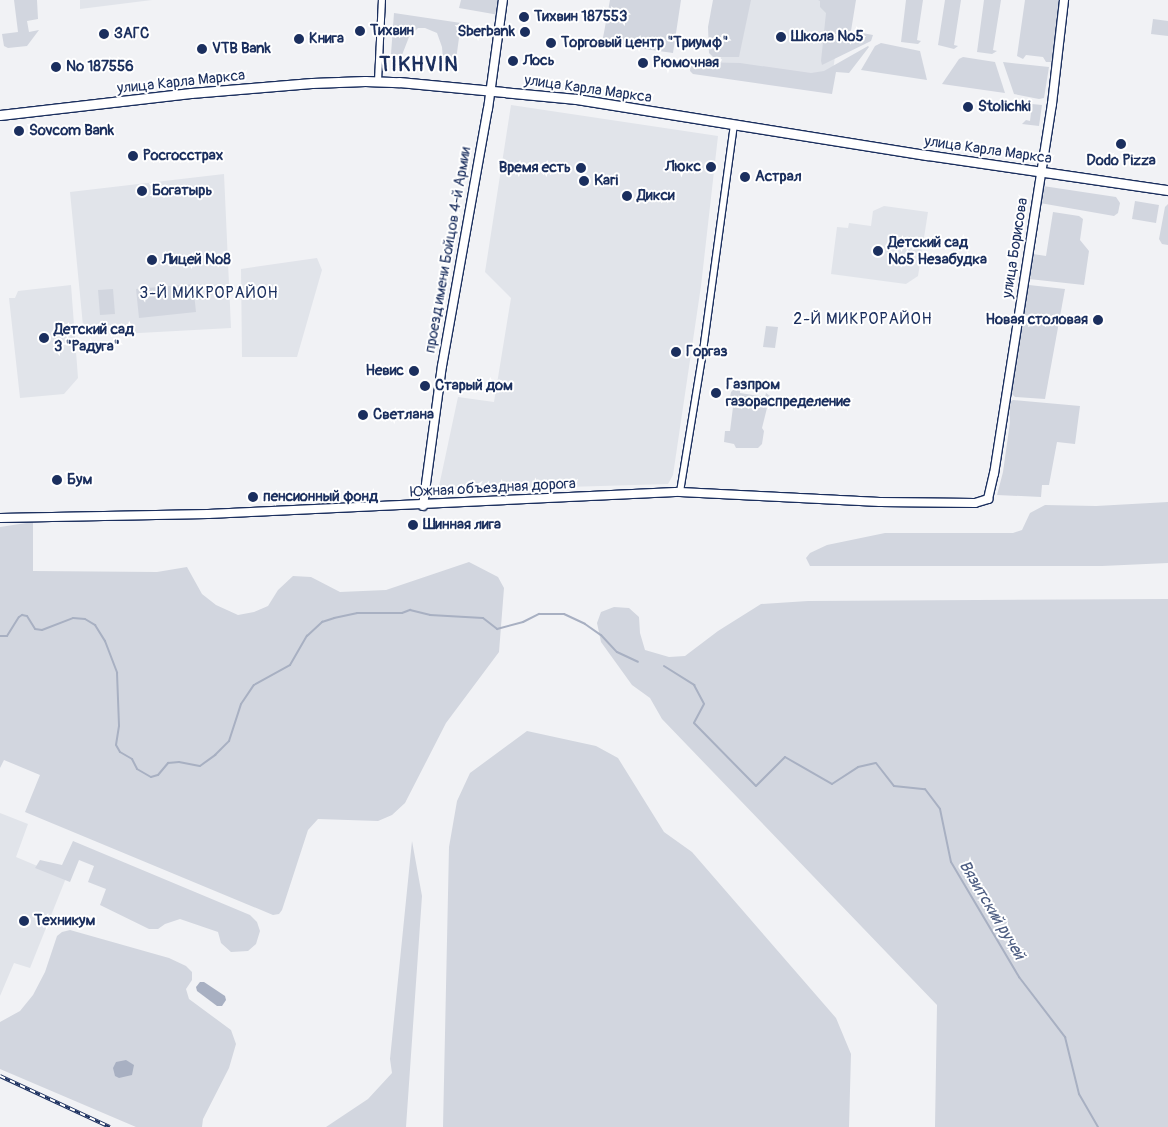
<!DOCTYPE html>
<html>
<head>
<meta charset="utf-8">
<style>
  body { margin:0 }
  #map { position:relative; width:1168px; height:1127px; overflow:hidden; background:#f1f2f5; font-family:Pangolin,sans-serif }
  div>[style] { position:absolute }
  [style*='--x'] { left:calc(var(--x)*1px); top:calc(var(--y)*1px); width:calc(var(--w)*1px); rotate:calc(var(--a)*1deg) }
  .built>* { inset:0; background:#e1e4ea }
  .green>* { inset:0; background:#d2d6df }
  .water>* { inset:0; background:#a8b0c2 }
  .stream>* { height:2px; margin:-1px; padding:0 1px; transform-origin:1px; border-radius:1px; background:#a8b0c2 }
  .roads { filter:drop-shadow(1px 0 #1b2f5e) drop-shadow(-1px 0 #1b2f5e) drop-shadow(0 1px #1b2f5e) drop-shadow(0 -1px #1b2f5e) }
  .street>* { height:5.5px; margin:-2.75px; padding:0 2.75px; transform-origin:2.75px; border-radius:2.75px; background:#fff }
  .secondary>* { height:8px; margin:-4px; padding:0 4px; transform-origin:4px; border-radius:4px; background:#fff }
  .primary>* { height:9px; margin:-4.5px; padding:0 4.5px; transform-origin:4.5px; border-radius:4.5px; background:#fff }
  .rail>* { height:4px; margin-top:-2px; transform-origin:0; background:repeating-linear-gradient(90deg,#fff 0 5.5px,#1b2f5e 0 11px); box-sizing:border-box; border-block:1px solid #1b2f5e }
  .dots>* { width:14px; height:14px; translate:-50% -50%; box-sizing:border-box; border:2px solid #fff; border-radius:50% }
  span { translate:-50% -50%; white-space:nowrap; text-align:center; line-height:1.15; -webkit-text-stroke:4px #fff; paint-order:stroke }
  .poi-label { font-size:15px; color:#1b2f5e; font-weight:700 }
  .left { translate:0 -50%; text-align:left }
  .right { translate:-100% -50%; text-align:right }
  .street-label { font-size:15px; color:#1b2f5e }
  .neighbourhood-label { font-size:16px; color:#1b2f5e; letter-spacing:1px }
  .water-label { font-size:16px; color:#4c5c81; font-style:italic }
  .district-label { font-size:20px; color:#1b2f5e; font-weight:700; letter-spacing:1px }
</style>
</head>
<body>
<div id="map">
  <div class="built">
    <div style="clip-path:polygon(80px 0,152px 0,80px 9px)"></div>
    <div style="clip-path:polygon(731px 0,843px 0,830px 92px,718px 75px)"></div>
    <div style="clip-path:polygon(511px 105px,718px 136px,701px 286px,673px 475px,668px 484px,438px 491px,458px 397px,494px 402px,511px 298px,485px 272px)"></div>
    <div style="clip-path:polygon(224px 174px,231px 328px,84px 336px,70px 192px)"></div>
    <div style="clip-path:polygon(884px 206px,928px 212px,918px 276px,906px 284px,831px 274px,837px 227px,848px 228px,849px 223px,871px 226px,873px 211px)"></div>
    <div style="clip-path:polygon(317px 258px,322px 270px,297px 357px,242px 357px,241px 269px)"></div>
    <div style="clip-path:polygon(71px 285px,78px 378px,64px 394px,20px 398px,9px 298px,15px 298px,18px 291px)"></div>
    <div style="clip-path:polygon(0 813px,28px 824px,16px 857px,66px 878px,30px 968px,14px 963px,0 996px)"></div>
  </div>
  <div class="green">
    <div style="clip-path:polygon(14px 0,37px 0,38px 19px,27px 21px,29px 32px,39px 30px,27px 46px,8px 48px,4px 46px,2px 34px,18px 32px)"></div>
    <div style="clip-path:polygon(461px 0,500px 0,499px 15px,459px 8px)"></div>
    <div style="clip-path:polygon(610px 0,681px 0,673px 53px,602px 43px)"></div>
    <div style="clip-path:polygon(713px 0,751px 0,739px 57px,713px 57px,709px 53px,708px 27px)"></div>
    <div style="clip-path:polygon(818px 0,856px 0,851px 31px,873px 35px,871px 41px,822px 65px,821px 61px,826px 13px,820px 7px,820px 1px)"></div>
    <div style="clip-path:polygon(906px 0,923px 0,917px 40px,921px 41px,918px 44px,901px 42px)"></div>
    <div style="clip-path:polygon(945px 0,961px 0,954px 45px,958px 46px,954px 49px,938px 45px)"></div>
    <div style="clip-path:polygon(984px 0,1001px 0,993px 50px,997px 51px,992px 54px,977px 52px)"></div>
    <div style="clip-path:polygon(1025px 0,1061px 0,1054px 62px,1046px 62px,1043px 57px,1026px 55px,1023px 59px,1017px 56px)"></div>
    <div style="clip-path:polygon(394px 13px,461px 23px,456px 60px,443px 59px,442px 47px,437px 33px,425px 28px,418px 28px,409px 37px,402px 55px,391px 54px)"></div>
    <div style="clip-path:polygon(1153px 19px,1168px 21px,1168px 36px,1151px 34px)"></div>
    <div style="clip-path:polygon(881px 43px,920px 51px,927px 80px,861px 70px,875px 46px)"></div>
    <div style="clip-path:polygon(868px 46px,869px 47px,849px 73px,836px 72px,832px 94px,693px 74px,690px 71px,691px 64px,694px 62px,740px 63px,811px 73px,824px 71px)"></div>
    <div style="clip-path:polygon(963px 57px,995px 62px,1005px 93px,942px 84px,959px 59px)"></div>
    <div style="clip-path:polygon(1003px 62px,1049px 67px,1044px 98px,1039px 99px,1014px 94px)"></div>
    <div style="clip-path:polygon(1032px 104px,1042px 105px,1039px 126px,1022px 124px,1026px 120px,1030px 121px)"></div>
    <div style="clip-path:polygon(1043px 186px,1116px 197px,1120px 203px,1118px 213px,1114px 216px,1040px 203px)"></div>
    <div style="clip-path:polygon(1135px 201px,1159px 205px,1156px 223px,1132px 219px)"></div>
    <div style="clip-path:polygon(1168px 204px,1168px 245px,1162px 244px,1159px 239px,1165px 207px)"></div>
    <div style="clip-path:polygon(1053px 212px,1079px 216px,1083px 219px,1080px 240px,1089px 251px,1084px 285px,1029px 279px,1033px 254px,1046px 256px)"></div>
    <div style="clip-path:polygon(193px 284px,196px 312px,139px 318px,136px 289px)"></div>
    <div style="clip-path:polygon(1029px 285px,1065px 289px,1045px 399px,1015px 397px,1010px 392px,1027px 287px)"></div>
    <div style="clip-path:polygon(113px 289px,115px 314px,100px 315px,98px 290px)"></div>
    <div style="clip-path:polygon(766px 326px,778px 327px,775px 348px,763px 347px)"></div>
    <div style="clip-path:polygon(734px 389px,740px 390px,740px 393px,765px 397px,766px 393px,770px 396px,762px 428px,764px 431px,762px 444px,758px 448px,736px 448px,734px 444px,724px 442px,725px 431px,730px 431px,734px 399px,730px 398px,731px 392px)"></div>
    <div style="clip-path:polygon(1013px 400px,1080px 406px,1075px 444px,1057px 442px,1049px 485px,1042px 485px,1041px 497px,997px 495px,1003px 472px,1010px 422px,1009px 403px)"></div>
    <div style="clip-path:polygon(1168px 502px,1168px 563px,1102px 566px,810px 566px,806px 558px,810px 553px,827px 545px,885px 533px,1013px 533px,1022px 530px,1030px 513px,1045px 505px,1096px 506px)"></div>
    <div style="clip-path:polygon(33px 522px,33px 571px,157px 572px,187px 567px,202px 594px,216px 605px,238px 615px,254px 612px,268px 606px,278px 590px,293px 576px,311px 577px,340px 592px,386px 590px,469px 562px,498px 577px,504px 588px,499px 652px,446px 723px,405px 803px,392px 815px,378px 821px,318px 819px,308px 830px,282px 910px,279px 914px,273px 915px,25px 812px,40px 775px,4px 760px,0 768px,0 527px)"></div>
    <div style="clip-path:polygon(1168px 599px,1168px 1127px,935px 1127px,937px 1005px,662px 719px,650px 698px,632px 685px,601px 642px,597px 623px,601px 612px,614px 607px,629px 608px,639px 617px,640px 633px,645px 650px,669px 657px,685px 656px,718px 631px,761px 604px,808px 601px)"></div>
    <div style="clip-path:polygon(527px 731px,596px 746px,618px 758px,664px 832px,692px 852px,836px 1018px,851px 1054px,849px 1127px,443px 1127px,449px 847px,457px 801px,470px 773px)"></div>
    <div style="clip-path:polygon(73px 841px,250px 915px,257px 922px,260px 931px,256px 944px,248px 951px,231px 952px,221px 943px,218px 932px,180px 919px,165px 924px,158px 929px,149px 929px,100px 905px,106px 889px,88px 882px,94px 866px,79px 860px,70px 882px,35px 868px,40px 860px,62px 865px)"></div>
    <div style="clip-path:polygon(412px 841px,422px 896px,406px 1127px,326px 1127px,368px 1099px,392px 1073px,390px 1059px)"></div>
    <div style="clip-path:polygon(70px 930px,169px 958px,186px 966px,192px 972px,192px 980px,186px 989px,189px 999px,231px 1030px,236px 1044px,229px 1068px,203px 1119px,202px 1127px,136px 1127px,0 1069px,0 1022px,20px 1011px,33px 995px,45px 972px,57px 936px,62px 932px)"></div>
  </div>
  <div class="water">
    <div style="clip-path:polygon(200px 982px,204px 982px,225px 996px,226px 1000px,222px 1006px,217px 1006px,197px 991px,196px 987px)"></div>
    <div style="clip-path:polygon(126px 1060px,134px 1065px,132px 1075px,119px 1078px,115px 1076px,113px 1068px,116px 1062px)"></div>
  </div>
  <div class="stream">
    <div style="--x:0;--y:636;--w:7;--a:0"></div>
    <div style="--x:7;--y:636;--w:22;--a:-58"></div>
    <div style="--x:19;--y:617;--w:4;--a:-34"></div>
    <div style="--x:22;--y:615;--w:5;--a:11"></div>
    <div style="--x:27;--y:616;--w:15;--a:58"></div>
    <div style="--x:35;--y:629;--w:7;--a:8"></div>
    <div style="--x:42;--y:630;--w:33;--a:-21"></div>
    <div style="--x:73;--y:618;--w:12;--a:5"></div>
    <div style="--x:85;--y:619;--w:12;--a:31"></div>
    <div style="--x:95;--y:625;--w:19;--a:58"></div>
    <div style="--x:105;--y:641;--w:34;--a:69"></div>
    <div style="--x:117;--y:673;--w:53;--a:87.8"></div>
    <div style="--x:119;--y:726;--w:19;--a:99"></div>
    <div style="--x:116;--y:745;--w:8;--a:60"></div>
    <div style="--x:120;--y:752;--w:14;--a:30"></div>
    <div style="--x:132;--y:759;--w:11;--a:63"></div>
    <div style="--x:137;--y:769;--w:16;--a:30"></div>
    <div style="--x:151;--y:777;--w:7;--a:-16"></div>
    <div style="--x:158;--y:775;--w:16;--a:-50"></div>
    <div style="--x:168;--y:763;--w:11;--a:-5"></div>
    <div style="--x:179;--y:762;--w:21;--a:11"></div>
    <div style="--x:200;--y:766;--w:19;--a:-36"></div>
    <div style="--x:215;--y:755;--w:20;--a:-45"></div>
    <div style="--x:229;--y:741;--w:39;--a:-72"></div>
    <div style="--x:241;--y:704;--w:23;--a:-56"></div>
    <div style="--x:254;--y:685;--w:41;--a:-29.1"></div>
    <div style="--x:290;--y:665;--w:34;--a:-60"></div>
    <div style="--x:307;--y:636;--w:21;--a:-43"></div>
    <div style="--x:322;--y:622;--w:13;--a:-18"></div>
    <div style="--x:334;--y:618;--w:24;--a:-12"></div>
    <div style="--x:357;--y:613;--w:45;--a:0"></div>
    <div style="--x:402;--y:613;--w:9;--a:-21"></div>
    <div style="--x:410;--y:610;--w:21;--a:14"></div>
    <div style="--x:430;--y:615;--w:53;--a:3.2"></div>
    <div style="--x:483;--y:618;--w:18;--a:38"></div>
    <div style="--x:497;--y:629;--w:27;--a:-15"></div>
    <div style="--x:523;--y:622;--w:18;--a:-27"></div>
    <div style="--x:539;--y:614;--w:25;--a:0"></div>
    <div style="--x:564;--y:614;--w:23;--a:25"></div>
    <div style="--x:585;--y:624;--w:19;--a:35"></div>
    <div style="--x:601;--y:635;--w:23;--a:47"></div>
    <div style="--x:617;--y:652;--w:23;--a:25"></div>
    <div style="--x:664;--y:666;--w:36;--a:32"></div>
    <div style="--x:694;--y:685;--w:21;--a:62"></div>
    <div style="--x:704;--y:704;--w:21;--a:118"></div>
    <div style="--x:694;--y:723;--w:88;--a:45.5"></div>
    <div style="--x:756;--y:786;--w:41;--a:-45"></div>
    <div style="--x:785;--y:757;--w:54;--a:29.9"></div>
    <div style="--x:832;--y:784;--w:31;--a:-33"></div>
    <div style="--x:858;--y:767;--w:18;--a:-13"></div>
    <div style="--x:876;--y:763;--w:29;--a:52"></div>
    <div style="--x:894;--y:786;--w:31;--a:6"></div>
    <div style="--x:925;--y:789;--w:25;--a:53"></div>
    <div style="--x:940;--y:809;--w:54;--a:78.3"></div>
    <div style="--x:951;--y:862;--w:134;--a:59.4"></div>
    <div style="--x:1019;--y:977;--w:76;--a:52.5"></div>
    <div style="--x:1065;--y:1037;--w:59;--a:76.2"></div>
    <div style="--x:1079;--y:1094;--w:38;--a:60"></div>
  </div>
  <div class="roads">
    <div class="street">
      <div style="--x:378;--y:81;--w:81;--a:-87.2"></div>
      <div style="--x:680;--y:492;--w:143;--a:-80.7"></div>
      <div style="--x:703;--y:351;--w:228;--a:-82.2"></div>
    </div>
    <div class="secondary">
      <div style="--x:423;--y:506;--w:141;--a:-82.3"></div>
      <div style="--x:442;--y:366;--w:261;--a:-79.9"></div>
      <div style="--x:488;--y:109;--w:110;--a:-82.2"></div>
      <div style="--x:0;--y:518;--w:208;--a:-1.1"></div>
      <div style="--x:208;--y:514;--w:473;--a:-2.7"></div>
      <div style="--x:680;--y:492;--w:200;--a:2.9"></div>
      <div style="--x:880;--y:502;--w:95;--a:0.6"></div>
      <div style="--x:975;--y:503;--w:14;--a:-17"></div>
      <div style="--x:988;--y:499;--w:26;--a:-77"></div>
      <div style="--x:994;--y:474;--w:375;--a:-81.1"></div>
      <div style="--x:1052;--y:104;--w:105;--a:-83.4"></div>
    </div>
    <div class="primary">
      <div style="--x:0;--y:115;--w:192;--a:-6.6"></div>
      <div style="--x:191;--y:93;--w:121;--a:-4.7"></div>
      <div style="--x:312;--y:83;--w:53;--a:-2.2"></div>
      <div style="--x:365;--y:81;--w:34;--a:2"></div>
      <div style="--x:399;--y:82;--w:178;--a:5.5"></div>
      <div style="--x:576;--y:99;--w:355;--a:9.1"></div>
      <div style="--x:927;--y:155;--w:244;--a:8.3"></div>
    </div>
  </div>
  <div class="rail">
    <div style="--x:0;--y:1076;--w:121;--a:24.9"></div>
  </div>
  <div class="dots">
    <div style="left:524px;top:17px;background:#1b2f5e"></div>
    <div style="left:360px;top:31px;background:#1b2f5e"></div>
    <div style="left:525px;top:32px;background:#1b2f5e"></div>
    <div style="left:104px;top:34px;background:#1b2f5e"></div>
    <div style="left:781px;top:37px;background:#1b2f5e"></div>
    <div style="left:299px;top:39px;background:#1b2f5e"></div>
    <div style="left:551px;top:43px;background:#1b2f5e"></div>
    <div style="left:202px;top:49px;background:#1b2f5e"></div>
    <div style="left:513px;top:61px;background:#1b2f5e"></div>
    <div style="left:643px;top:63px;background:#1b2f5e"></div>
    <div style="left:56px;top:67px;background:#1b2f5e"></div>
    <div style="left:968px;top:107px;background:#1b2f5e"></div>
    <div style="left:19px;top:131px;background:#1b2f5e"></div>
    <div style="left:1121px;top:144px;background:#1b2f5e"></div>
    <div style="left:133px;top:156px;background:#1b2f5e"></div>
    <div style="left:711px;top:167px;background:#1b2f5e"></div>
    <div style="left:581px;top:168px;background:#1b2f5e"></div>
    <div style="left:745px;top:177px;background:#1b2f5e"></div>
    <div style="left:584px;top:181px;background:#1b2f5e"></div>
    <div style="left:142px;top:191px;background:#1b2f5e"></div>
    <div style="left:627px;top:196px;background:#1b2f5e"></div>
    <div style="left:878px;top:251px;background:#1b2f5e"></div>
    <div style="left:152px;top:260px;background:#1b2f5e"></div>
    <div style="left:1098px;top:320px;background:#1b2f5e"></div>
    <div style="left:44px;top:338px;background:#1b2f5e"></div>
    <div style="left:676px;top:352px;background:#1b2f5e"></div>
    <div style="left:414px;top:371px;background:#1b2f5e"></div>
    <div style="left:425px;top:386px;background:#1b2f5e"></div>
    <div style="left:716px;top:393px;background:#1b2f5e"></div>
    <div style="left:363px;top:415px;background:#1b2f5e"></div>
    <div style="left:57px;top:480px;background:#1b2f5e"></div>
    <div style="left:253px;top:497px;background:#1b2f5e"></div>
    <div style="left:413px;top:525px;background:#1b2f5e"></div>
    <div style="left:24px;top:921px;background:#1b2f5e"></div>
  </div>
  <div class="poi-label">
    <span class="left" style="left:534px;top:17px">Тихвин 187553</span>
    <span class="left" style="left:370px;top:31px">Тихвин</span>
    <span class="right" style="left:515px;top:32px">Sberbank</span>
    <span class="left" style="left:114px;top:34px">ЗАГС</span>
    <span class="left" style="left:791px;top:37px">Школа №5</span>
    <span class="left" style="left:309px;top:39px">Книга</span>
    <span class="left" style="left:561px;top:43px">Торговый центр "Триумф"</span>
    <span class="left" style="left:212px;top:49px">VTB Bank</span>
    <span class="left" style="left:523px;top:61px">Лось</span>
    <span class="left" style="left:653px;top:63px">Рюмочная</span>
    <span class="left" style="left:66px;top:67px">№ 187556</span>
    <span class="left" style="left:978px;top:107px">Stolichki</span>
    <span class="left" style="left:29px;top:131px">Sovcom Bank</span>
    <span class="left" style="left:143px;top:156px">Росгосстрах</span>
    <span style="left:1121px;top:161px">Dodo Pizza</span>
    <span class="right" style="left:701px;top:167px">Люкс</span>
    <span class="right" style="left:571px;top:168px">Время есть</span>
    <span class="left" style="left:755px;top:177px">Астрал</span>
    <span class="left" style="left:594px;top:181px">Kari</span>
    <span class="left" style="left:152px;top:191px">Богатырь</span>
    <span class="left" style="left:637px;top:196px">Дикси</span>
    <span class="left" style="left:888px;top:251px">Детский сад<br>№5 Незабудка</span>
    <span class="left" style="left:162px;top:260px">Лицей №8</span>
    <span class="right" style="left:1088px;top:320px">Новая столовая</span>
    <span class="left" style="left:54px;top:338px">Детский сад<br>3 "Радуга"</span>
    <span class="left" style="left:686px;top:352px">Горгаз</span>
    <span class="right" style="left:404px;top:371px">Невис</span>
    <span class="left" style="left:726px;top:393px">Газпром<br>газораспределение</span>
    <span class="left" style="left:435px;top:386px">Старый дом</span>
    <span class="left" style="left:373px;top:415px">Светлана</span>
    <span class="left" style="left:67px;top:480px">Бум</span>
    <span class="left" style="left:263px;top:497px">пенсионный фонд</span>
    <span class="left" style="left:423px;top:525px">Шинная лига</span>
    <span class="left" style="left:34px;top:921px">Техникум</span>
  </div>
  <div class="street-label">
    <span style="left:181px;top:82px;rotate:-6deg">улица Карла Маркса</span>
    <span style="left:588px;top:89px;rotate:8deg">улица Карла Маркса</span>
    <span style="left:988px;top:150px;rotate:8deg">улица Карла Маркса</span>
    <span style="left:1015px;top:248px;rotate:-81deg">улица Борисова</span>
    <span style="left:448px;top:250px;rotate:-80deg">проезд имени Бойцов 4-й Армии</span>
    <span style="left:493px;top:488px;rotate:-3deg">Южная объездная дорога</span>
  </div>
  <div class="neighbourhood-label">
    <span style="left:209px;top:293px">3-Й МИКРОРАЙОН</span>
    <span style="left:863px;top:319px">2-Й МИКРОРАЙОН</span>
  </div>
  <div class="water-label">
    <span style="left:992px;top:910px;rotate:59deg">Вязитский ручей</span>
  </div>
  <div class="district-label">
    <span style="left:419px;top:64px">TIKHVIN</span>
  </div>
</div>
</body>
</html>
